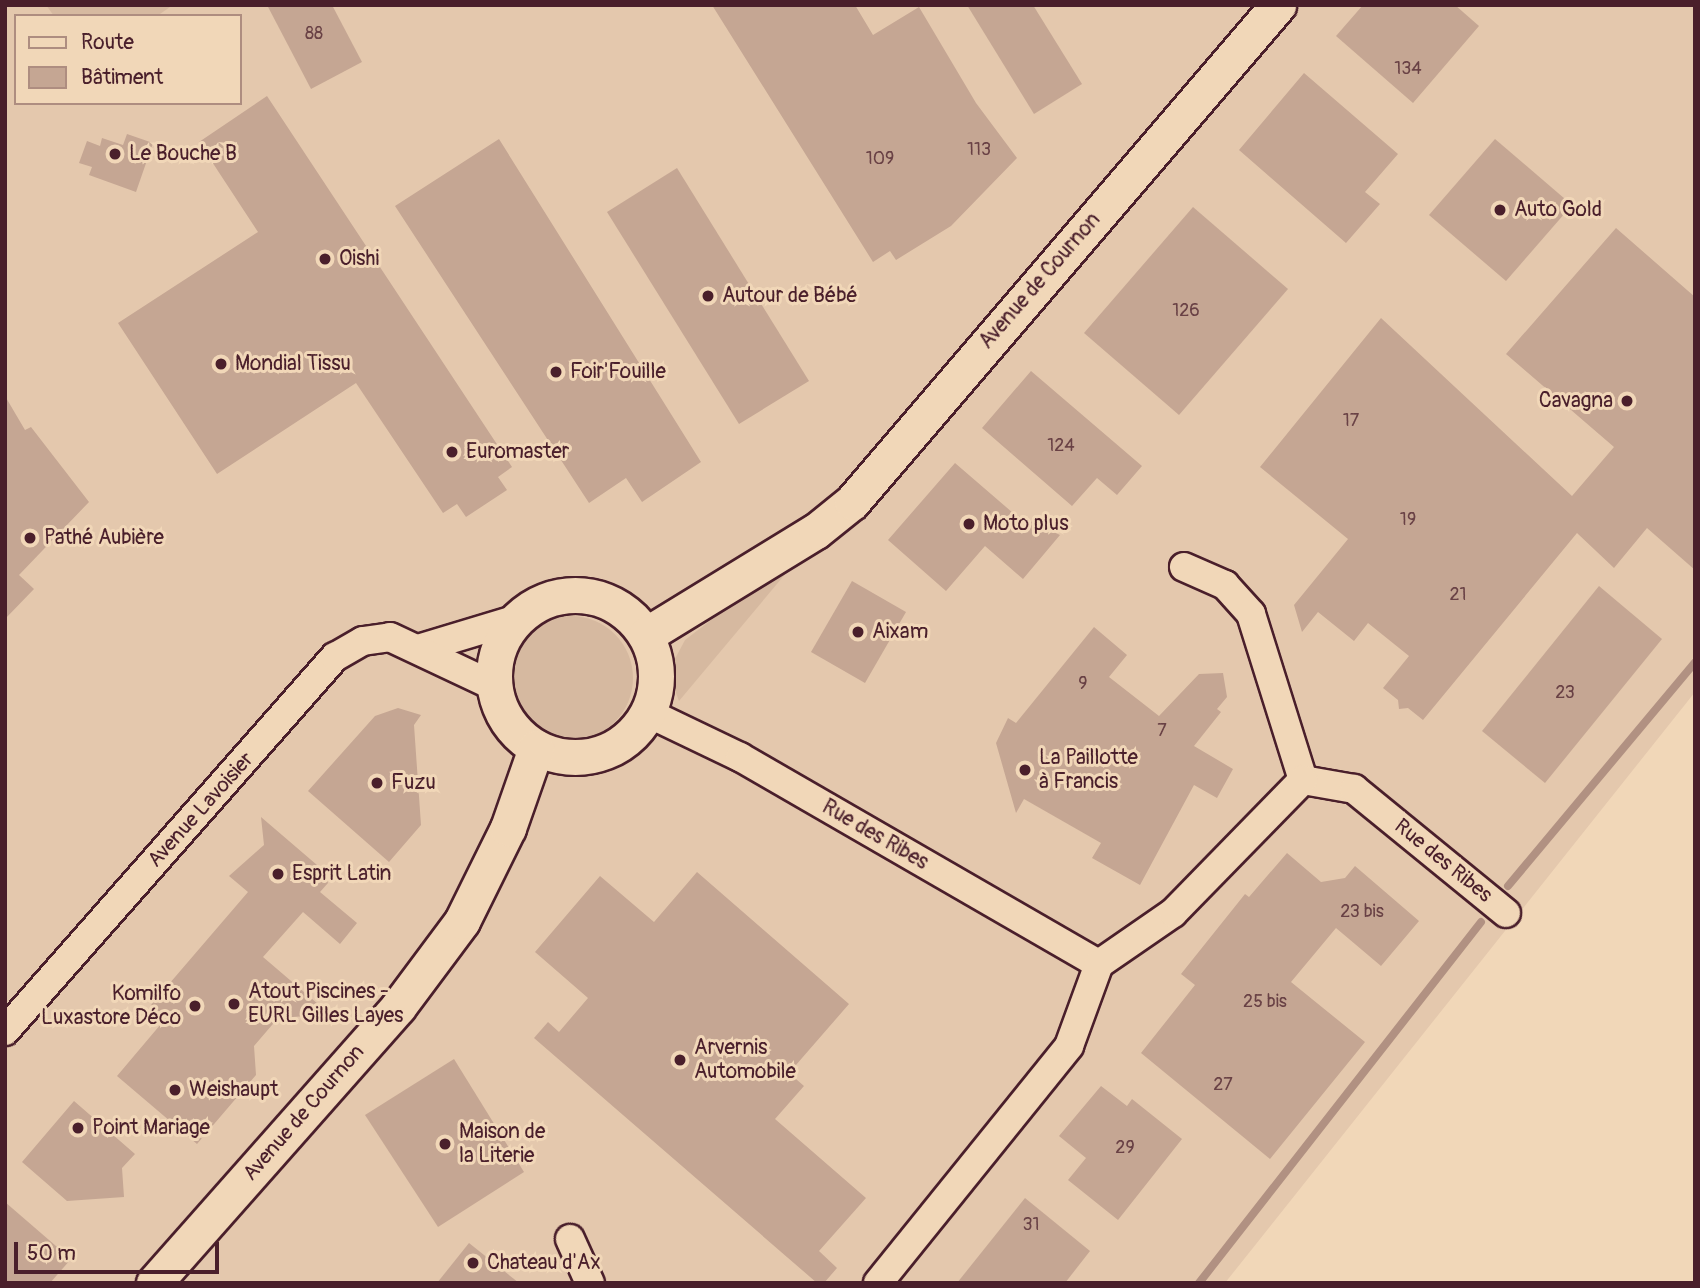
<!DOCTYPE html>
<html>
<head>
<meta charset="utf-8">
<style>
  body { margin:0 }
  #map { position:relative; width:1700px; height:1288px; overflow:hidden; background:#f1d7b8; font-family:Pangolin,sans-serif }
  div>[style] { position:absolute }
  [style*='--x'] { left:calc(var(--x)*1px); top:calc(var(--y)*1px); width:calc(var(--w)*1px); rotate:calc(var(--a)*1deg) }
  .built>* { inset:0; background:#e4c8ad }
  .green>* { inset:0; background:#d6b9a0 }
  .round { border-radius:50% }
  .stream>* { height:8px; margin:-4px; padding:0 4px; transform-origin:4px; border-radius:4px; background:#b19182 }
  .building>* { inset:0; background:#c5a693 }
  .roads { filter:drop-shadow(2px 0 #4a1f2b) drop-shadow(-2px 0 #4a1f2b) drop-shadow(0 2px #4a1f2b) drop-shadow(0 -2px #4a1f2b) }
  .minor>* { height:28px; margin:-14px; padding:0 14px; transform-origin:14px; border-radius:14px; background:#f1d7b8 }
  .major>* { height:35px; margin:-17.5px; padding:0 17.5px; transform-origin:17.5px; border-radius:17.5px; background:#f1d7b8 }
  .major>.ring { margin:-17.5px; padding:0; box-sizing:content-box; background:none; border:35px solid #f1d7b8; border-radius:50% }
  .dots>* { width:19px; height:19px; translate:-50% -50%; box-sizing:border-box; border:4px solid #f1d7b8; border-radius:50% }
  span { translate:-50% -50%; white-space:nowrap; text-align:center; line-height:1.15; -webkit-text-stroke:6px #f1d7b8; paint-order:stroke }
  .number-label { font-size:18px; color:#694145 }
  .number-label span { -webkit-text-stroke-width:0 }
  .poi-label { font-size:21px; color:#4a1f2b }
  .left { translate:0 -50%; text-align:left }
  .right { translate:-100% -50%; text-align:right }
  .street-label { font-size:21px; color:#4a1f2b }
  .frame { position:absolute; inset:0; border:7px solid #4a1f2b; pointer-events:none }
  .legend { position:absolute; left:14px; top:14px; width:228px; height:91px; box-sizing:border-box; background:#f1d7b8; border:2px solid #ae8d80; margin:0; padding:9px 12px; list-style:none; font-size:21px; color:#4a1f2b }
  .legend li { display:flex; align-items:center; gap:14px; height:35px }
  .legend b { width:35px; border:2px solid #ae8d80 }
  .scale { position:absolute; left:14px; top:1242px; width:205px; height:32px; box-sizing:border-box; border:4px solid #4a1f2b; border-top:0; padding-left:9px; font-size:21px; line-height:24px; white-space:nowrap; color:#4a1f2b; -webkit-text-stroke:5px #f1d7b8; paint-order:stroke }
</style>
</head>
<body>
<div id="map">
  <div class="built">
    <div style="clip-path:polygon(evenodd,5px 5px,1695px 5px,1695px 692px,1225px 1283px,5px 1283px,5px 5px,16px 16px,240px 16px,240px 103px,16px 103px,16px 16px)"></div>
  </div>
  <div class="green">
    <div style="clip-path:polygon(46px 5px,173px 5px,157px 16px,54px 16px)"></div>
    <div style="clip-path:polygon(787px 562px,792px 566px,679px 701px,668px 672px,685px 640px)"></div>
    <div class="round" style="left:509px;top:616px;width:124px;height:124px"></div>
  </div>
  <div class="stream">
    <div style="--x:1508;--y:886;--w:292;--a:-50.1"></div>
    <div style="--x:1199;--y:1283;--w:458;--a:-52"></div>
  </div>
  <div class="building">
    <div style="clip-path:polygon(267px 5px,332px 5px,362px 62px,311px 89px)"></div>
    <div style="clip-path:polygon(712px 5px,855px 5px,873px 35px,919px 7px,976px 103px,1017px 158px,951px 226px,896px 260px,890px 251px,873px 262px)"></div>
    <div style="clip-path:polygon(967px 5px,1033px 5px,1082px 84px,1034px 114px)"></div>
    <div style="clip-path:polygon(1363px 5px,1455px 5px,1479px 26px,1413px 103px,1336px 36px)"></div>
    <div style="clip-path:polygon(1304px 73px,1398px 154px,1365px 192px,1380px 204px,1346px 243px,1239px 150px)"></div>
    <div style="clip-path:polygon(267px 96px,512px 467px,498px 477px,507px 490px,466px 517px,457px 504px,443px 513px,356px 383px,217px 474px,118px 323px,258px 232px,199px 142px)"></div>
    <div style="clip-path:polygon(127px 134px,153px 143px,136px 192px,89px 175px,92px 167px,79px 163px,87px 141px,100px 146px,102px 138px,123px 145px)"></div>
    <div style="clip-path:polygon(499px 139px,701px 462px,642px 502px,626px 478px,589px 503px,395px 206px)"></div>
    <div style="clip-path:polygon(1495px 139px,1572px 205px,1506px 281px,1429px 215px)"></div>
    <div style="clip-path:polygon(677px 168px,809px 381px,739px 424px,607px 212px)"></div>
    <div style="clip-path:polygon(1193px 207px,1288px 289px,1179px 415px,1084px 333px)"></div>
    <div style="clip-path:polygon(1616px 228px,1695px 297px,1695px 570px,1647px 528px,1614px 568px,1577px 533px,1423px 720px,1408px 708px,1399px 709px,1398px 700px,1383px 688px,1409px 656px,1368px 623px,1354px 641px,1318px 612px,1302px 632px,1294px 605px,1348px 539px,1260px 467px,1381px 318px,1572px 496px,1614px 447px,1506px 354px)"></div>
    <div style="clip-path:polygon(1031px 371px,1142px 466px,1117px 495px,1097px 478px,1072px 506px,982px 428px)"></div>
    <div style="clip-path:polygon(5px 396px,25px 430px,31px 427px,89px 502px,19px 575px,34px 589px,5px 619px)"></div>
    <div style="clip-path:polygon(955px 463px,1013px 513px,1060px 535px,1023px 579px,985px 546px,946px 591px,888px 540px)"></div>
    <div style="clip-path:polygon(852px 581px,906px 612px,865px 683px,811px 652px)"></div>
    <div style="clip-path:polygon(1599px 586px,1662px 639px,1545px 783px,1482px 731px)"></div>
    <div style="clip-path:polygon(1094px 627px,1127px 655px,1109px 677px,1159px 716px,1199px 674px,1223px 673px,1227px 697px,1217px 709px,1221px 712px,1194px 746px,1233px 769px,1217px 798px,1194px 785px,1140px 885px,1092px 858px,1101px 843px,1024px 799px,1016px 813px,996px 743px,1008px 718px,1016px 723px)"></div>
    <div style="clip-path:polygon(398px 708px,421px 715px,414px 725px,421px 825px,389px 862px,308px 791px,375px 716px)"></div>
    <div style="clip-path:polygon(261px 817px,324px 871px,328px 883px,320px 892px,357px 923px,340px 944px,303px 912px,263px 957px,318px 1004px,307px 1016px,278px 1018px,254px 1046px,256px 1075px,197px 1144px,117px 1076px,166px 1018px,151px 1005px,248px 892px,229px 876px,264px 845px)"></div>
    <div style="clip-path:polygon(1287px 853px,1321px 882px,1345px 878px,1355px 866px,1419px 921px,1381px 966px,1336px 928px,1291px 982px,1365px 1042px,1270px 1159px,1141px 1053px,1195px 985px,1181px 974px,1245px 894px,1249px 897px)"></div>
    <div style="clip-path:polygon(697px 872px,849px 1004px,789px 1073px,804px 1086px,775px 1119px,866px 1198px,819px 1251px,837px 1268px,824px 1283px,817px 1283px,534px 1038px,548px 1022px,559px 1032px,588px 998px,535px 952px,600px 876px,654px 922px)"></div>
    <div style="clip-path:polygon(454px 1059px,524px 1172px,438px 1227px,365px 1115px)"></div>
    <div style="clip-path:polygon(1101px 1086px,1127px 1106px,1132px 1099px,1182px 1139px,1118px 1220px,1068px 1180px,1086px 1158px,1059px 1136px)"></div>
    <div style="clip-path:polygon(74px 1101px,135px 1154px,122px 1168px,124px 1197px,67px 1201px,22px 1162px)"></div>
    <div style="clip-path:polygon(1025px 1198px,1090px 1251px,1065px 1283px,957px 1283px)"></div>
    <div style="clip-path:polygon(5px 1202px,71px 1259px,50px 1283px,5px 1283px)"></div>
    <div style="clip-path:polygon(469px 1243px,519px 1283px,437px 1283px)"></div>
  </div>
  <div class="roads">
    <div class="minor">
      <div style="--x:1184;--y:567;--w:45;--a:23.7"></div>
      <div style="--x:1225;--y:585;--w:39;--a:48"></div>
      <div style="--x:1251;--y:614;--w:174;--a:72.6"></div>
      <div style="--x:421;--y:648;--w:100;--a:-16.8"></div>
      <div style="--x:648;--y:713;--w:102;--a:25.6"></div>
      <div style="--x:740;--y:757;--w:414;--a:30"></div>
      <div style="--x:1303;--y:780;--w:52;--a:10"></div>
      <div style="--x:1354;--y:789;--w:196;--a:39.2"></div>
      <div style="--x:5;--y:1031;--w:499;--a:-48.6"></div>
      <div style="--x:335;--y:657;--w:32;--a:-30"></div>
      <div style="--x:363;--y:641;--w:27;--a:-8"></div>
      <div style="--x:390;--y:637;--w:115;--a:25.2"></div>
      <div style="--x:570;--y:1239;--w:48;--a:65.6"></div>
      <div style="--x:878;--y:1283;--w:304;--a:-51.1"></div>
      <div style="--x:1069;--y:1046;--w:87;--a:-69.9"></div>
      <div style="--x:1099;--y:964;--w:90;--a:-34.6"></div>
      <div style="--x:1173;--y:913;--w:186;--a:-45.7"></div>
    </div>
    <div class="major">
      <div class="ring" style="left:494px;top:595px;width:127px;height:127px"></div>
      <div style="--x:646;--y:635;--w:199;--a:-31.5"></div>
      <div style="--x:816;--y:531;--w:46;--a:-38.9"></div>
      <div style="--x:852;--y:502;--w:655;--a:-49.4"></div>
      <div style="--x:154;--y:1283;--w:368;--a:-48.5"></div>
      <div style="--x:398;--y:1007;--w:107;--a:-53.3"></div>
      <div style="--x:462;--y:921;--w:104;--a:-63.7"></div>
      <div style="--x:508;--y:828;--w:85;--a:-70.7"></div>
    </div>
  </div>
  <div class="dots">
    <div style="left:115px;top:154px;background:#4a1f2b"></div>
    <div style="left:1500px;top:210px;background:#4a1f2b"></div>
    <div style="left:325px;top:259px;background:#4a1f2b"></div>
    <div style="left:708px;top:296px;background:#4a1f2b"></div>
    <div style="left:221px;top:364px;background:#4a1f2b"></div>
    <div style="left:556px;top:372px;background:#4a1f2b"></div>
    <div style="left:1627px;top:401px;background:#4a1f2b"></div>
    <div style="left:452px;top:452px;background:#4a1f2b"></div>
    <div style="left:969px;top:524px;background:#4a1f2b"></div>
    <div style="left:30px;top:538px;background:#4a1f2b"></div>
    <div style="left:858px;top:632px;background:#4a1f2b"></div>
    <div style="left:1025px;top:770px;background:#4a1f2b"></div>
    <div style="left:377px;top:783px;background:#4a1f2b"></div>
    <div style="left:278px;top:874px;background:#4a1f2b"></div>
    <div style="left:234px;top:1004px;background:#4a1f2b"></div>
    <div style="left:195px;top:1006px;background:#4a1f2b"></div>
    <div style="left:680px;top:1060px;background:#4a1f2b"></div>
    <div style="left:175px;top:1090px;background:#4a1f2b"></div>
    <div style="left:78px;top:1128px;background:#4a1f2b"></div>
    <div style="left:445px;top:1144px;background:#4a1f2b"></div>
    <div style="left:473px;top:1263px;background:#4a1f2b"></div>
  </div>
  <div class="number-label">
    <span style="left:314px;top:34px">88</span>
    <span style="left:1408px;top:69px">134</span>
    <span style="left:979px;top:150px">113</span>
    <span style="left:880px;top:159px">109</span>
    <span style="left:1186px;top:311px">126</span>
    <span style="left:1351px;top:421px">17</span>
    <span style="left:1061px;top:446px">124</span>
    <span style="left:1408px;top:520px">19</span>
    <span style="left:1458px;top:595px">21</span>
    <span style="left:1083px;top:684px">9</span>
    <span style="left:1565px;top:693px">23</span>
    <span style="left:1162px;top:731px">7</span>
    <span style="left:1362px;top:912px">23 bis</span>
    <span style="left:1265px;top:1002px">25 bis</span>
    <span style="left:1223px;top:1085px">27</span>
    <span style="left:1125px;top:1148px">29</span>
    <span style="left:1031px;top:1225px">31</span>
  </div>
  <div class="poi-label">
    <span class="left" style="left:129px;top:154px">Le Bouche B</span>
    <span class="left" style="left:1514px;top:210px">Auto Gold</span>
    <span class="left" style="left:339px;top:259px">Oishi</span>
    <span class="left" style="left:722px;top:296px">Autour de Bébé</span>
    <span class="left" style="left:235px;top:364px">Mondial Tissu</span>
    <span class="left" style="left:570px;top:372px">Foir'Fouille</span>
    <span class="right" style="left:1613px;top:401px">Cavagna</span>
    <span class="left" style="left:466px;top:452px">Euromaster</span>
    <span class="left" style="left:983px;top:524px">Moto plus</span>
    <span class="left" style="left:44px;top:538px">Pathé Aubière</span>
    <span class="left" style="left:872px;top:632px">Aixam</span>
    <span class="left" style="left:1039px;top:770px">La Paillotte<br>à Francis</span>
    <span class="left" style="left:391px;top:783px">Fuzu</span>
    <span class="left" style="left:292px;top:874px">Esprit Latin</span>
    <span class="left" style="left:248px;top:1004px">Atout Piscines -<br>EURL Gilles Layes</span>
    <span class="right" style="left:181px;top:1006px">Komilfo<br>Luxastore Déco</span>
    <span class="left" style="left:694px;top:1060px">Arvernis<br>Automobile</span>
    <span class="left" style="left:189px;top:1090px">Weishaupt</span>
    <span class="left" style="left:92px;top:1128px">Point Mariage</span>
    <span class="left" style="left:459px;top:1144px">Maison de<br>la Literie</span>
    <span class="left" style="left:487px;top:1263px">Chateau d'Ax</span>
  </div>
  <div class="street-label">
    <span style="left:1040px;top:281px;rotate:-49deg">Avenue de Cournon</span>
    <span style="left:201px;top:810px;rotate:-48deg">Avenue Lavoisier</span>
    <span style="left:875px;top:835px;rotate:30deg">Rue des Ribes</span>
    <span style="left:1443px;top:861px;rotate:39deg">Rue des Ribes</span>
    <span style="left:304px;top:1113px;rotate:-49deg">Avenue de Cournon</span>
  </div>
  <div class="frame"></div>
  <ul class="legend">
  <li><b style="height:9px;background:#f1d7b8"></b>Route</li>
  <li><b style="height:19px;background:#c5a693"></b>Bâtiment</li>
  </ul>
  <div class="scale">50 m</div>
</div>
</body>
</html>
